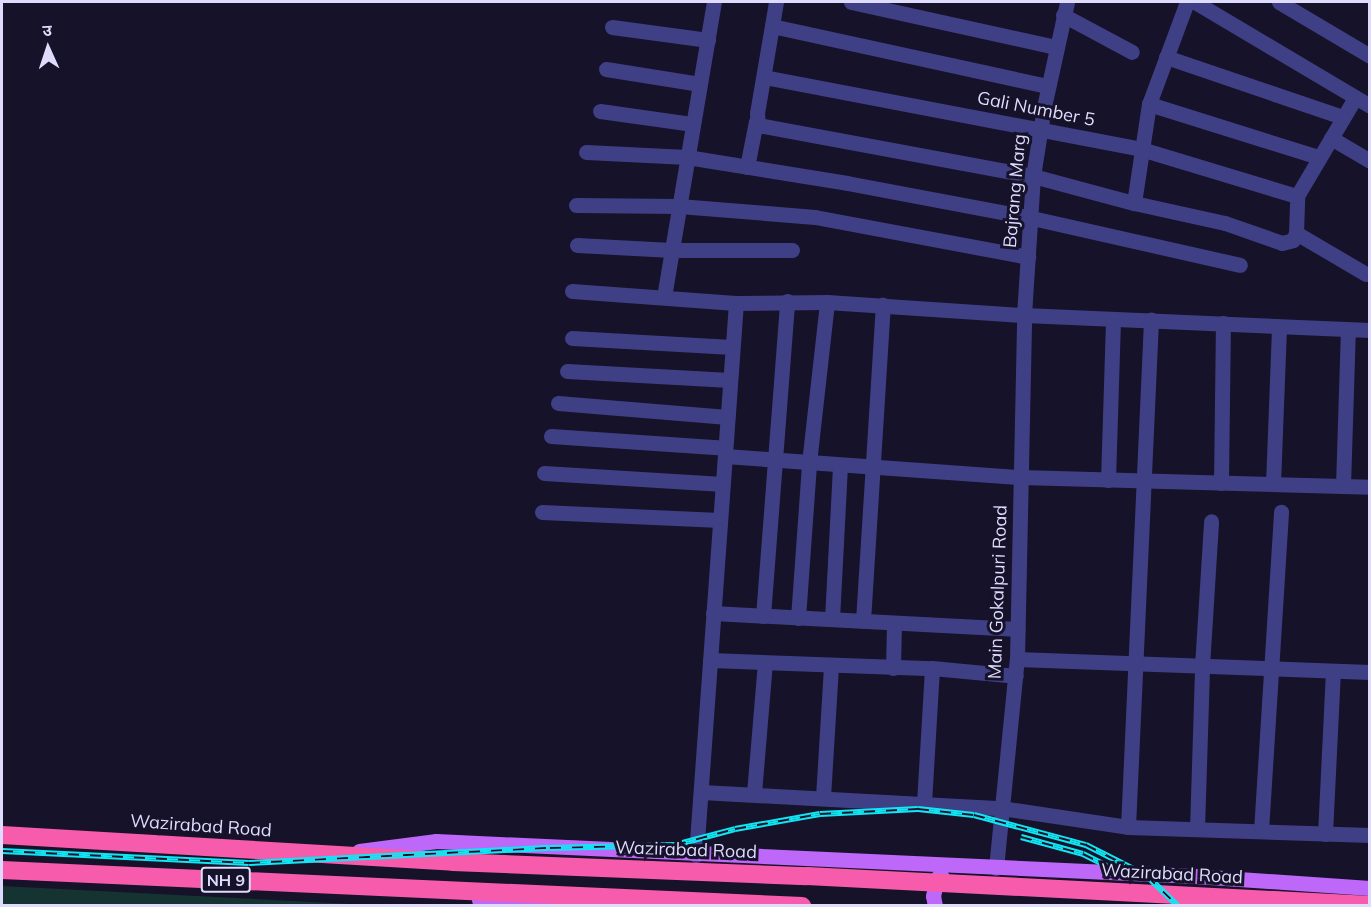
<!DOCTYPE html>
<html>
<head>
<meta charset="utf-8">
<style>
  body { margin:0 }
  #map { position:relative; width:1371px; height:907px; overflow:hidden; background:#151229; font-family:Mulish,"Noto Sans Devanagari",sans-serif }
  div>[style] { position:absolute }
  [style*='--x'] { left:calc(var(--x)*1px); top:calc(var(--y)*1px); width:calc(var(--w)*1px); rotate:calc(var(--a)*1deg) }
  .green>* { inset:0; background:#153330 }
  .minor>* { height:15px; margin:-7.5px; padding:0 7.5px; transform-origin:7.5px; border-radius:7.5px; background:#3f3f85 }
  .major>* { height:15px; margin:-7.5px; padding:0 7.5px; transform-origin:7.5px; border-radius:7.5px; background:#bd68f8 }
  .highway>* { height:18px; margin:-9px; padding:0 9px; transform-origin:9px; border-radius:9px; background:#f75cac }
  .rail>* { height:6px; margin-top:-3px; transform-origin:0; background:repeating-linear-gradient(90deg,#151229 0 11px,#11e6f4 0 22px); box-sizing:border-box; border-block:2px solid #11e6f4 }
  span { translate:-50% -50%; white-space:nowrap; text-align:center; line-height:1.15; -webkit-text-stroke:6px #151229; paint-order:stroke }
  .shield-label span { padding:2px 4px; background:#151229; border:2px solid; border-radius:4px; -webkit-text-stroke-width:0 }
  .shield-label { font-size:16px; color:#dedbfd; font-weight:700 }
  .street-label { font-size:18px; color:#dedbfd }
  .frame { position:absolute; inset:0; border:3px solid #dedbfd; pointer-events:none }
  .north { position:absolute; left:18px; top:18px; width:60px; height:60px; -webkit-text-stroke:4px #151229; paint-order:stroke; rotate:357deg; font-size:16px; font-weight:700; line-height:24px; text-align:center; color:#dedbfd }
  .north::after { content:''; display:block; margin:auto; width:21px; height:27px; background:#dedbfd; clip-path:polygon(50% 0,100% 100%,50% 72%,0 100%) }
</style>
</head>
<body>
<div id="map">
  <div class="green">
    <div style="clip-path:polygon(2px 886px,370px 905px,2px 905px)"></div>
  </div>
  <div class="minor">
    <div style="--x:776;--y:2;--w:113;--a:99.7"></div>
    <div style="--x:757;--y:113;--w:12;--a:85"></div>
    <div style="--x:758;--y:125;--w:280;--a:10.5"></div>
    <div style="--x:1033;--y:176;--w:105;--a:15"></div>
    <div style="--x:1134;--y:203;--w:93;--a:12.4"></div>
    <div style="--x:1225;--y:223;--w:60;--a:19.3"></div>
    <div style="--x:1282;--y:243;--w:11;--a:-15"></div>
    <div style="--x:1293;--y:240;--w:8;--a:-67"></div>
    <div style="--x:1296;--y:233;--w:37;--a:-88"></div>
    <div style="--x:1297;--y:196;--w:114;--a:-59.4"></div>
    <div style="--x:851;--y:2;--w:210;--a:12.4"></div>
    <div style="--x:1195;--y:2;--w:204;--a:30.7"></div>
    <div style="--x:1279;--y:2;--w:106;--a:30.7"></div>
    <div style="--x:1063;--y:15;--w:78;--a:28.2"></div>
    <div style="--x:772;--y:26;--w:282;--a:12.3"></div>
    <div style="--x:612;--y:27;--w:97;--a:7.7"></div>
    <div style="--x:1166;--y:57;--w:186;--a:18.8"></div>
    <div style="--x:606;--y:69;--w:95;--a:9.1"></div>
    <div style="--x:764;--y:77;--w:384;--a:10.8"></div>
    <div style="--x:1141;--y:149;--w:163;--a:16.8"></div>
    <div style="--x:1149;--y:104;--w:177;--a:17.4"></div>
    <div style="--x:600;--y:111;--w:94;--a:8"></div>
    <div style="--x:1331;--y:138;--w:45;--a:30.5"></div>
    <div style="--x:586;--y:152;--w:101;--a:2.8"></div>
    <div style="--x:687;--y:157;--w:162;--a:9.2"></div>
    <div style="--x:847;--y:183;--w:188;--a:10.7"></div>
    <div style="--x:1032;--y:218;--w:213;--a:12.7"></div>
    <div style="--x:747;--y:167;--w:47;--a:-78.9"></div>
    <div style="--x:1134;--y:203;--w:100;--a:-81.4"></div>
    <div style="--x:1149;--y:104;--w:109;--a:-69.6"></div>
    <div style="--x:576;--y:205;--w:103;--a:0.6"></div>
    <div style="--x:679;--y:206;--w:136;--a:4.6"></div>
    <div style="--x:815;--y:217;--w:217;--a:10.6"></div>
    <div style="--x:1296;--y:233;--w:81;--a:30.4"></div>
    <div style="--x:577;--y:245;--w:95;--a:3"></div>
    <div style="--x:672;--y:250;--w:120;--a:0"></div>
    <div style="--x:572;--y:291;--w:164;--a:4.2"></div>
    <div style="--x:736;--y:303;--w:91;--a:-0.6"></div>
    <div style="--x:827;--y:302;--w:197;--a:3.8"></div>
    <div style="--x:1024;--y:315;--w:346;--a:2.5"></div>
    <div style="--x:664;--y:297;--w:299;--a:-80.4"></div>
    <div style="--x:572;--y:338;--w:160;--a:3.2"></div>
    <div style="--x:567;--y:371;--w:163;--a:3.2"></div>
    <div style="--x:558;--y:403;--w:170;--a:4.7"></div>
    <div style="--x:551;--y:436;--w:174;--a:3.9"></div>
    <div style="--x:725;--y:456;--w:296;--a:4.1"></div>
    <div style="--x:1020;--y:477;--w:350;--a:1.6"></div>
    <div style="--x:544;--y:473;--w:179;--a:3.5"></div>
    <div style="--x:1108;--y:480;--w:161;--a:-88.2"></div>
    <div style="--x:1221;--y:483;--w:160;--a:-89.3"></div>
    <div style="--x:1273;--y:484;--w:156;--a:-87.8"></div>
    <div style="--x:1343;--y:486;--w:156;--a:-88.2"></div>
    <div style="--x:542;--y:512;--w:178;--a:2.6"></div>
    <div style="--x:713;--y:613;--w:305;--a:3"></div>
    <div style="--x:763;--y:616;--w:316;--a:-85.6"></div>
    <div style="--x:798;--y:618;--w:155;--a:-85.9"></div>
    <div style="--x:809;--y:463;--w:162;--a:-83.6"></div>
    <div style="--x:832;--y:619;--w:154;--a:-87"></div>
    <div style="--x:863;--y:621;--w:317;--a:-86.4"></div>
    <div style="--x:1017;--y:659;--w:353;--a:2.1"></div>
    <div style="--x:710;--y:660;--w:222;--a:2.1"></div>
    <div style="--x:932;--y:668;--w:84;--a:5.4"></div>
    <div style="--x:893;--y:668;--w:45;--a:-88.7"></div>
    <div style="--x:701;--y:792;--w:300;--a:3.1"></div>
    <div style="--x:1001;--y:808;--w:128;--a:8.5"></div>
    <div style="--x:1128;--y:827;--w:242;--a:1.9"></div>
    <div style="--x:754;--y:793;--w:131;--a:-85.2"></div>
    <div style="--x:823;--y:797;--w:130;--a:-86.5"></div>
    <div style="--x:924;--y:803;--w:135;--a:-86.6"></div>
    <div style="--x:1128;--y:827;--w:508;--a:-87.4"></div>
    <div style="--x:1197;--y:829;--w:163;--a:-88.2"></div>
    <div style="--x:1202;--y:666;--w:145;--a:-86.4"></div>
    <div style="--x:1261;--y:831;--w:320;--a:-86.4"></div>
    <div style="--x:1325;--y:834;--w:163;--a:-87.2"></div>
    <div style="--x:696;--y:855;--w:553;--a:-85.86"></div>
    <div style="--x:996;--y:868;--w:210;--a:-84.3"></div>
    <div style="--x:1017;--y:659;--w:344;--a:-88.8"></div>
    <div style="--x:1024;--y:315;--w:139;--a:-86.3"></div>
    <div style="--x:1033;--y:176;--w:70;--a:-80.9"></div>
    <div style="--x:1044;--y:107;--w:107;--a:-77.6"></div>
  </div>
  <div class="major">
    <div style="--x:359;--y:851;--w:78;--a:-7.4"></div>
    <div style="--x:436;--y:841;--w:760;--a:2.64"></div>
    <div style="--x:1195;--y:876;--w:175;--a:3.9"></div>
    <div style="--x:479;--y:900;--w:72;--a:4.8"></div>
    <div style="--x:935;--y:906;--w:10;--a:-101"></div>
    <div style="--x:933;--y:896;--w:18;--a:-77"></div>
    <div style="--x:937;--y:878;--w:5;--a:-37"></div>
  </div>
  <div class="highway">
    <div style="--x:2;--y:835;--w:452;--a:3.4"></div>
    <div style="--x:453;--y:862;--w:354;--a:2.3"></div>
    <div style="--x:807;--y:876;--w:564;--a:2.95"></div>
    <div style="--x:2;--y:870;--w:801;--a:2.58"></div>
  </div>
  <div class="rail">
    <div style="--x:1021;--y:837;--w:64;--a:15.3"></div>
    <div style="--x:1083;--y:854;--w:40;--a:26.6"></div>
    <div style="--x:2;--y:851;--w:247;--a:2.8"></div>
    <div style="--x:249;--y:863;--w:301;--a:-2.9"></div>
    <div style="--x:550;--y:848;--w:125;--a:-1.4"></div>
    <div style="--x:675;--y:845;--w:62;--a:-14.9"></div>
    <div style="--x:735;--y:829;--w:86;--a:-10"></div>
    <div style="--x:820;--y:814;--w:98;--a:-2.9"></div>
    <div style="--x:918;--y:809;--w:56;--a:6.1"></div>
    <div style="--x:974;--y:815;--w:116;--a:15"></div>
    <div style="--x:1086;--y:845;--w:68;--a:26.9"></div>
    <div style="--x:1147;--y:876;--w:43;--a:44.1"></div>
  </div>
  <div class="shield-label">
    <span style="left:226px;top:880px">NH 9</span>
  </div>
  <div class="street-label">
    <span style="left:1036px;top:109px;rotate:11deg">Gali Number 5</span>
    <span style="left:1015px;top:191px;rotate:-85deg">Bajrang Marg</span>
    <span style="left:998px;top:592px;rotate:-88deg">Main Gokalpuri Road</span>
    <span style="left:201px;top:826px;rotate:4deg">Wazirabad Road</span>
    <span style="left:686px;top:850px;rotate:2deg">Wazirabad Road</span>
    <span style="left:1172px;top:874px;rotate:3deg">Wazirabad Road</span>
  </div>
  <div class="frame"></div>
  <div class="north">उ</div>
</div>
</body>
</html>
